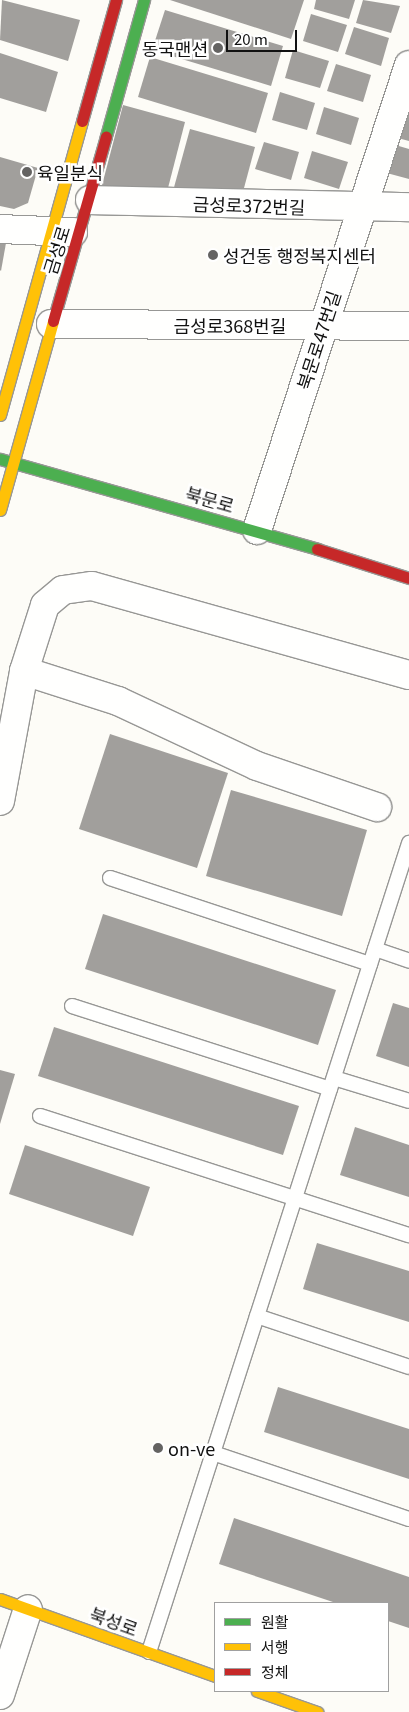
<!DOCTYPE html>
<html>
<head>
<meta charset="utf-8">
<style>
  body { margin:0 }
  #map { position:relative; width:409px; height:1712px; overflow:hidden; background:#fdfcf7; font-family:Georgia,"Noto Sans KR",serif }
  div>[style] { position:absolute }
  [style*='--x'] { left:calc(var(--x)*1px); top:calc(var(--y)*1px); width:calc(var(--w)*1px); rotate:calc(var(--a)*1deg) }
  .building>* { inset:0; background:#a19f9c }
  .roads { filter:drop-shadow(1px 0 #979795) drop-shadow(-1px 0 #979795) drop-shadow(0 1px #979795) drop-shadow(0 -1px #979795) }
  .lane>* { height:14px; margin:-7px; padding:0 7px; transform-origin:7px; border-radius:7px; background:#fffffe }
  .street>* { height:28px; margin:-14px; padding:0 14px; transform-origin:14px; border-radius:14px; background:#fffffe }
  .fast>* { height:11px; margin:-5.5px; padding:0 5.5px; transform-origin:5.5px; border-radius:5.5px; background:#4caf50 }
  .slow>* { height:11px; margin:-5.5px; padding:0 5.5px; transform-origin:5.5px; border-radius:5.5px; background:#ffc107 }
  .jam>* { height:11px; margin:-5.5px; padding:0 5.5px; transform-origin:5.5px; border-radius:5.5px; background:#c62828 }
  .dots>* { width:14px; height:14px; translate:-50% -50%; box-sizing:border-box; border:2px solid #fff; border-radius:50% }
  span { translate:-50% -50%; white-space:nowrap; text-align:center; line-height:1.15; -webkit-text-stroke:5px #fff; paint-order:stroke }
  .poi-label { font-size:18px; color:#111 }
  .right { translate:-100% -50%; text-align:right }
  .left { translate:0 -50%; text-align:left }
  .street-label { font-size:18px; color:#111 }
  .legend { position:absolute; left:214px; top:1602px; width:175px; height:90px; box-sizing:border-box; background:#fff; border:1px solid #a0a0a0; margin:0; padding:6px 9px; list-style:none; font-size:15px; color:#111 }
  .legend li { display:flex; align-items:center; gap:10px; height:25px }
  .legend b { width:25px; border:1px solid #a0a0a0 }
  .scale { position:absolute; left:226px; top:30px; width:71px; height:22px; box-sizing:border-box; border:2px solid #111; border-top:0; padding-left:6px; font-size:15px; line-height:18px; white-space:nowrap; color:#111; -webkit-text-stroke:4px #fff; paint-order:stroke }
</style>
</head>
<body>
<div id="map">
  <div class="building">
    <div style="clip-path:polygon(2px 0,80px 20px,68px 61px,0 40px)"></div>
    <div style="clip-path:polygon(170px 0,304px 0,291px 39px)"></div>
    <div style="clip-path:polygon(316px 0,355px 0,349px 19px,314px 9px)"></div>
    <div style="clip-path:polygon(363px 0,400px 6px,391px 33px,356px 23px)"></div>
    <div style="clip-path:polygon(165px 10px,283px 46px,271px 86px,152px 50px)"></div>
    <div style="clip-path:polygon(311px 14px,347px 25px,338px 52px,303px 41px)"></div>
    <div style="clip-path:polygon(354px 27px,389px 38px,381px 66px,345px 54px)"></div>
    <div style="clip-path:polygon(293px 50px,329px 61px,320px 88px,285px 78px)"></div>
    <div style="clip-path:polygon(0 53px,58px 72px,46px 112px,0 98px)"></div>
    <div style="clip-path:polygon(150px 57px,268px 93px,256px 133px,138px 97px)"></div>
    <div style="clip-path:polygon(336px 64px,371px 75px,363px 102px,327px 91px)"></div>
    <div style="clip-path:polygon(280px 92px,315px 103px,307px 130px,272px 120px)"></div>
    <div style="clip-path:polygon(123px 105px,185px 122px,168px 188px,101px 189px)"></div>
    <div style="clip-path:polygon(324px 107px,359px 118px,351px 145px,316px 134px)"></div>
    <div style="clip-path:polygon(402px 109px,409px 111px,409px 141px,394px 137px)"></div>
    <div style="clip-path:polygon(190px 129px,255px 147px,244px 188px,173px 191px)"></div>
    <div style="clip-path:polygon(264px 142px,299px 152px,291px 180px,255px 169px)"></div>
    <div style="clip-path:polygon(392px 144px,409px 149px,409px 179px,383px 172px)"></div>
    <div style="clip-path:polygon(312px 151px,348px 162px,339px 189px,304px 178px)"></div>
    <div style="clip-path:polygon(0 157px,38px 168px,28px 203px,14px 209px,0 206px)"></div>
    <div style="clip-path:polygon(0 242px,6px 243px,1px 271px,0 270px)"></div>
    <div style="clip-path:polygon(110px 734px,228px 773px,197px 868px,79px 829px)"></div>
    <div style="clip-path:polygon(231px 790px,367px 830px,342px 916px,206px 876px)"></div>
    <div style="clip-path:polygon(103px 914px,336px 990px,318px 1045px,85px 969px)"></div>
    <div style="clip-path:polygon(393px 1003px,409px 1008px,409px 1067px,376px 1056px)"></div>
    <div style="clip-path:polygon(54px 1027px,299px 1106px,283px 1155px,38px 1076px)"></div>
    <div style="clip-path:polygon(0 1070px,15px 1074px,0 1124px)"></div>
    <div style="clip-path:polygon(355px 1127px,409px 1145px,409px 1197px,340px 1175px)"></div>
    <div style="clip-path:polygon(25px 1145px,150px 1187px,133px 1236px,9px 1194px)"></div>
    <div style="clip-path:polygon(317px 1243px,409px 1271px,409px 1322px,303px 1289px)"></div>
    <div style="clip-path:polygon(278px 1387px,409px 1429px,409px 1479px,264px 1432px)"></div>
    <div style="clip-path:polygon(234px 1518px,409px 1577px,409px 1628px,388px 1621px,388px 1603px,336px 1603px,219px 1564px)"></div>
  </div>
  <div class="roads">
    <div class="lane">
      <div style="--x:110;--y:878;--w:274;--a:18.3"></div>
      <div style="--x:375;--y:949;--w:36;--a:19"></div>
      <div style="--x:72;--y:1006;--w:271;--a:17.8"></div>
      <div style="--x:334;--y:1078;--w:78;--a:17"></div>
      <div style="--x:40;--y:1116;--w:388;--a:17.9"></div>
      <div style="--x:257;--y:1316;--w:160;--a:18.5"></div>
      <div style="--x:213;--y:1453;--w:207;--a:18.6"></div>
      <div style="--x:149;--y:1652;--w:850;--a:-72.18"></div>
    </div>
    <div class="street">
      <div style="--x:90;--y:200;--w:319;--a:1.3"></div>
      <div style="--x:0;--y:229;--w:73;--a:2.4"></div>
      <div style="--x:51;--y:324;--w:358;--a:0.3"></div>
      <div style="--x:257;--y:530;--w:489;--a:-71.9"></div>
      <div style="--x:24;--y:671;--w:99;--a:17.7"></div>
      <div style="--x:118;--y:701;--w:153;--a:25.1"></div>
      <div style="--x:257;--y:766;--w:127;--a:18.9"></div>
      <div style="--x:0;--y:801;--w:132;--a:-79.5"></div>
      <div style="--x:24;--y:671;--w:69;--a:-72.3"></div>
      <div style="--x:45;--y:605;--w:23;--a:-40"></div>
      <div style="--x:63;--y:590;--w:29;--a:-8"></div>
      <div style="--x:92;--y:586;--w:329;--a:15.7"></div>
      <div style="--x:0;--y:1695;--w:90;--a:-72"></div>
    </div>
    <div class="fast">
      <div style="--x:106;--y:136;--w:141;--a:-74.4"></div>
      <div style="--x:0;--y:459;--w:330;--a:15.8"></div>
    </div>
    <div class="slow">
      <div style="--x:0;--y:415;--w:305;--a:-74.4"></div>
      <div style="--x:0;--y:510;--w:196;--a:-74.3"></div>
      <div style="--x:0;--y:1599;--w:228;--a:19.7"></div>
      <div style="--x:257;--y:1691;--w:64;--a:19.3"></div>
    </div>
    <div class="jam">
      <div style="--x:82;--y:121;--w:126;--a:-74.3"></div>
      <div style="--x:53;--y:321;--w:192;--a:-74"></div>
      <div style="--x:317;--y:549;--w:96;--a:17.5"></div>
    </div>
  </div>
  <div class="dots">
    <div style="left:218px;top:48px;background:#646362"></div>
    <div style="left:27px;top:172px;background:#646362"></div>
    <div style="left:213px;top:255px;background:#646362"></div>
    <div style="left:158px;top:1448px;background:#646362"></div>
  </div>
  <div class="poi-label">
    <span class="right" style="left:208px;top:48px">동국맨션</span>
    <span class="left" style="left:37px;top:172px">육일분식</span>
    <span class="left" style="left:223px;top:255px">성건동 행정복지센터</span>
    <span class="left" style="left:168px;top:1448px">on-ve</span>
  </div>
  <div class="street-label">
    <span style="left:249px;top:205px;rotate:2deg">금성로372번길</span>
    <span style="left:56px;top:250px;rotate:-73deg">금성로</span>
    <span style="left:230px;top:325px">금성로368번길</span>
    <span style="left:318px;top:340px;rotate:-72deg">북문로47번길</span>
    <span style="left:210px;top:499px;rotate:16deg">북문로</span>
    <span style="left:114px;top:1621px;rotate:20deg">북성로</span>
  </div>
  <ul class="legend">
  <li><b style="height:6px;background:#4caf50"></b>원활</li>
  <li><b style="height:6px;background:#ffc107"></b>서행</li>
  <li><b style="height:6px;background:#c62828"></b>정체</li>
  </ul>
  <div class="scale">20 m</div>
</div>
</body>
</html>
